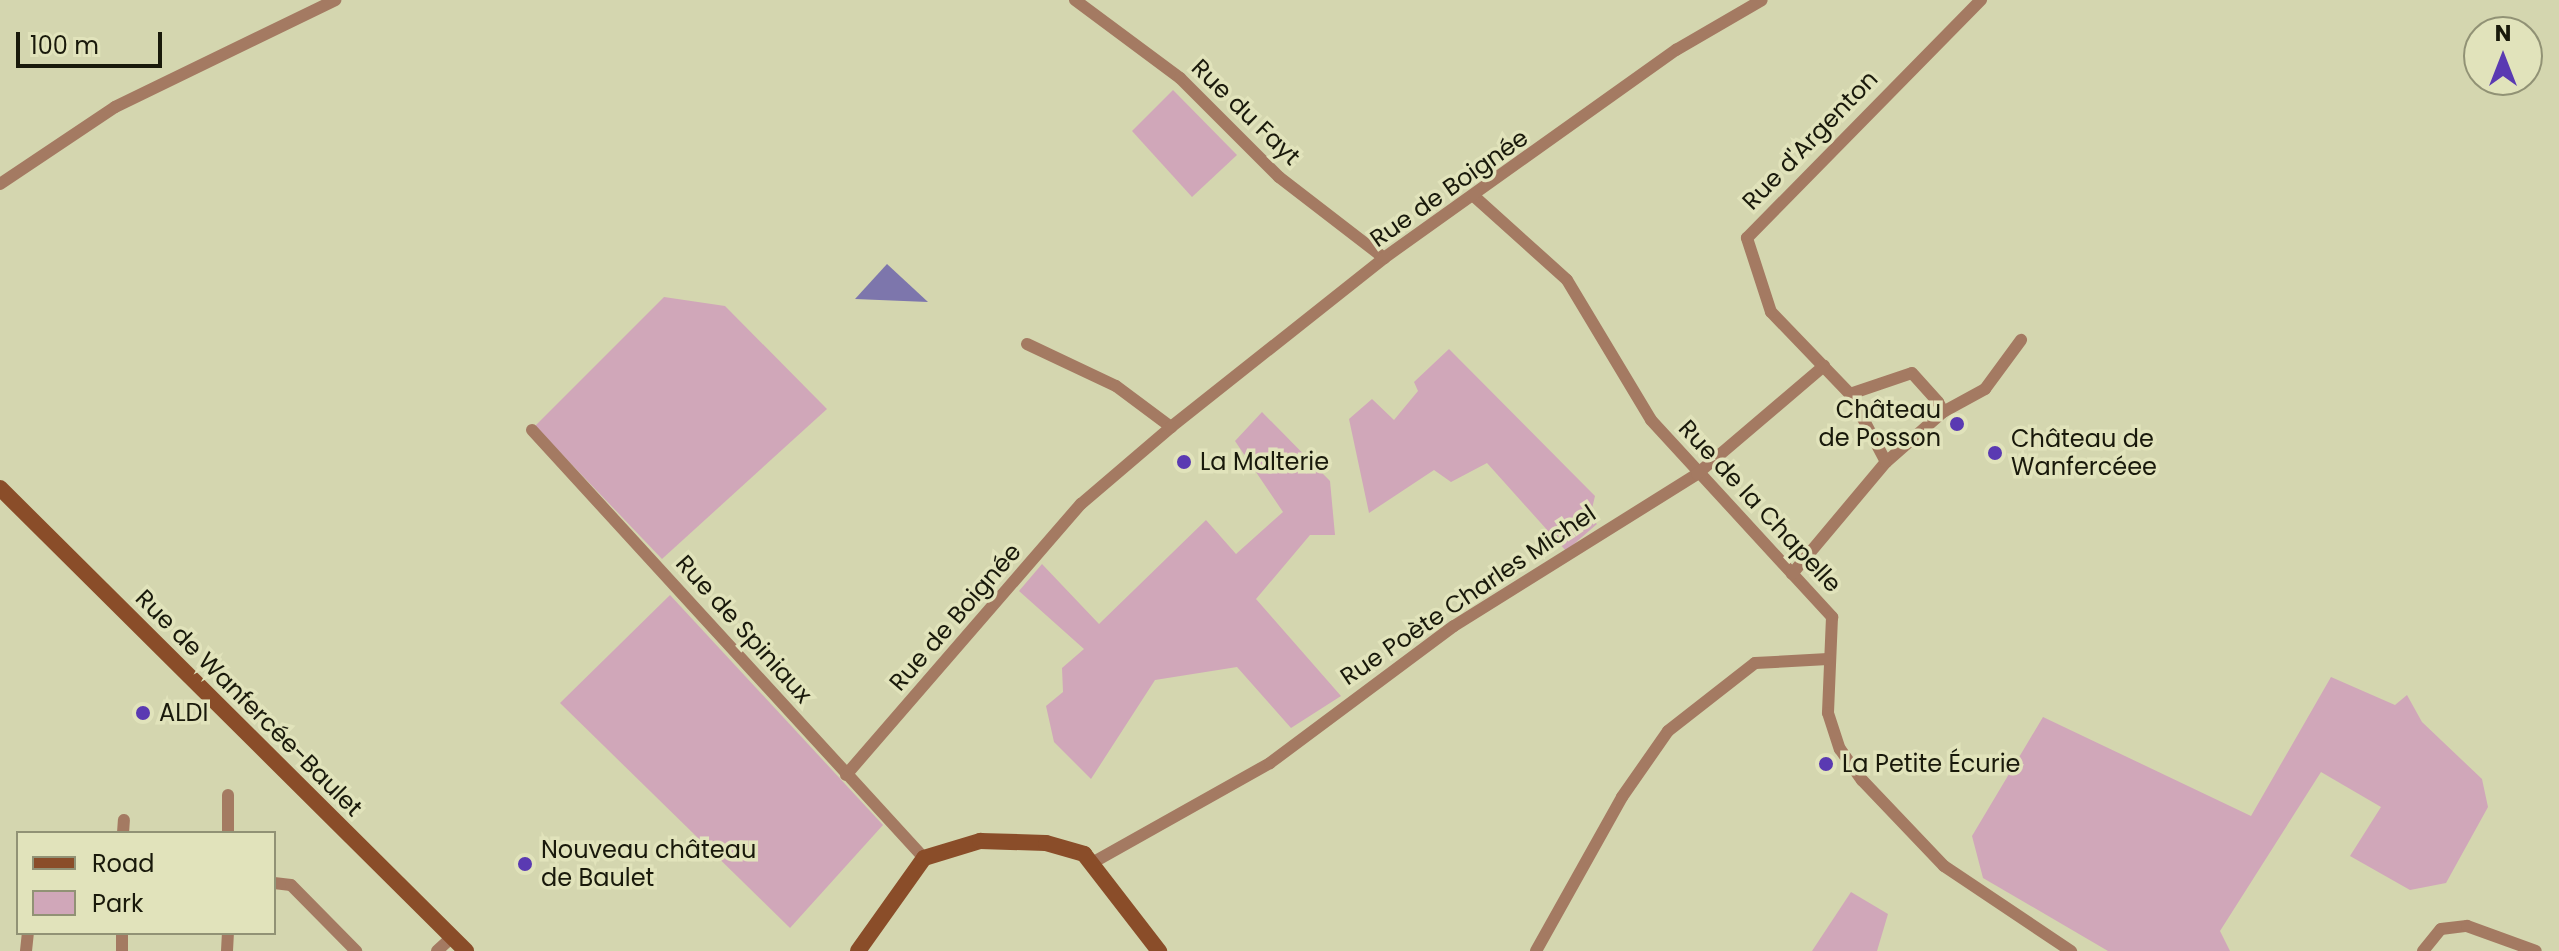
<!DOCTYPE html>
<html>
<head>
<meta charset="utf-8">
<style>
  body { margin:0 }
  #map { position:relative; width:2559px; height:951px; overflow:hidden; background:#d4d6af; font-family:Poppins,sans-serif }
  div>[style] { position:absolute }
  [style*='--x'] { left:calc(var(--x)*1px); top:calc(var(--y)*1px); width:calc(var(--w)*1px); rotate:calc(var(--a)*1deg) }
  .green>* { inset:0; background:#d0a7b9 }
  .water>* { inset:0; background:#7d76ac }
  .minor>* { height:12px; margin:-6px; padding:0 6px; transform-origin:6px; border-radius:6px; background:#a47a62 }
  .secondary>* { height:16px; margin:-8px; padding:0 8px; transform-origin:8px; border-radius:8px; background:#8a4d29 }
  .dots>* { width:22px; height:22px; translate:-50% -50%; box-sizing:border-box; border:4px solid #e1e3bb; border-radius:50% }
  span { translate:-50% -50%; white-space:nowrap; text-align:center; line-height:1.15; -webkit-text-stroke:7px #e1e3bb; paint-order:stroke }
  .street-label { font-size:24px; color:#19190b }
  .poi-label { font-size:24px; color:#19190b }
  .right { translate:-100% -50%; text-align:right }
  .left { translate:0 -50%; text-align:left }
  .legend { position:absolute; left:16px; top:831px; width:260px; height:104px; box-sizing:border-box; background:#e1e3bb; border:2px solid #919275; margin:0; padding:10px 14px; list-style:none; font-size:24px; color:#19190b }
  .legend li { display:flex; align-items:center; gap:16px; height:40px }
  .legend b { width:40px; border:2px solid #919275 }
  .north { position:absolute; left:2463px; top:16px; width:80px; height:80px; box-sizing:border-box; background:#e1e3bb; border:2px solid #919275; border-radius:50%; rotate:0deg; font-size:22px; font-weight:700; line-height:32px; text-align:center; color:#19190b }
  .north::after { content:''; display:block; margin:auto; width:28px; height:36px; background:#5a3ab2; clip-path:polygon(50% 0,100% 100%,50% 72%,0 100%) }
  .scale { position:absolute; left:16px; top:32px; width:146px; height:36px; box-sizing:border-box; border:4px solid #19190b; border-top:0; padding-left:10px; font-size:24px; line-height:28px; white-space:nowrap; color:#19190b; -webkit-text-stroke:6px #e1e3bb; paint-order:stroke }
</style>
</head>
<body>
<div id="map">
  <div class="green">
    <div style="clip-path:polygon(1173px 90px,1237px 155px,1192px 197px,1132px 131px)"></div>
    <div style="clip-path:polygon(664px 297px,725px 306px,827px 409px,662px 559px,535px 426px)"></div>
    <div style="clip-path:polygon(1449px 349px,1595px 496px,1590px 517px,1597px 524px,1566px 551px,1487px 463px,1451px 482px,1434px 470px,1369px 513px,1349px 419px,1372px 399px,1394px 420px,1418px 391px,1414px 382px)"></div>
    <div style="clip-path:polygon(1262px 412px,1330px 481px,1335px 535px,1310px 535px,1256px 599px,1341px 696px,1291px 728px,1237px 667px,1155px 680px,1091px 779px,1054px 742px,1046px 706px,1063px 692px,1062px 668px,1084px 649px,1019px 591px,1042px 564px,1099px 624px,1206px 520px,1236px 554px,1283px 512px,1235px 441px)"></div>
    <div style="clip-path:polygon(670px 595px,883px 825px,790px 928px,560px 703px)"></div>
    <div style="clip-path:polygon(2331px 677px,2395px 705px,2407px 695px,2422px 722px,2482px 779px,2488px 807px,2446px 883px,2410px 890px,2350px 856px,2381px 807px,2321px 772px,2220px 931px,2230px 951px,2108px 951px,1983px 878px,1972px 836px,2043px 717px,2251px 816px)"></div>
    <div style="clip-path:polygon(1851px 892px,1888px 914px,1877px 951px,1812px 951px)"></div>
  </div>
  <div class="water">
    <div style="clip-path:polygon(887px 264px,928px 302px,855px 299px)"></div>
  </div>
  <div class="minor">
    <div style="--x:1075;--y:0;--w:131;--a:36.6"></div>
    <div style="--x:1180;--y:78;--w:140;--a:45"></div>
    <div style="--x:1279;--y:177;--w:133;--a:37.6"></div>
    <div style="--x:0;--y:184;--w:138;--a:-33.8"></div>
    <div style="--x:115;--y:107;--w:245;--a:-25.9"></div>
    <div style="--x:1476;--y:198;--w:122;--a:42"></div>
    <div style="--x:1567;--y:280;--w:163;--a:59"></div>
    <div style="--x:1651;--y:420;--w:268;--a:47.4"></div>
    <div style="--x:1832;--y:617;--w:96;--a:92.4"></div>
    <div style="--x:1828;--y:713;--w:38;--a:72"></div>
    <div style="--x:1840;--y:749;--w:38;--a:55"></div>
    <div style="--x:1862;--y:780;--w:119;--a:46.4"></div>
    <div style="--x:1944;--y:866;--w:153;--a:33.8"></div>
    <div style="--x:1027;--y:344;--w:98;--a:25.3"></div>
    <div style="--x:1116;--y:386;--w:69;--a:36.7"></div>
    <div style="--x:1850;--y:394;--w:65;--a:-18.7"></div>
    <div style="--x:1912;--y:373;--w:39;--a:48"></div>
    <div style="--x:1938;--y:402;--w:11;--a:63"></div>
    <div style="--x:1943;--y:412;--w:76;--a:138.7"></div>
    <div style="--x:1943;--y:412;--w:48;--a:-28.7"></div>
    <div style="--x:1985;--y:389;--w:61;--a:-53.7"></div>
    <div style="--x:532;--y:430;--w:580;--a:47.51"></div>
    <div style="--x:1792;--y:574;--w:146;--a:-50"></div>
    <div style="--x:1886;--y:462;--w:77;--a:-117.9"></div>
    <div style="--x:1850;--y:394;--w:114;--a:-133.9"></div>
    <div style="--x:1771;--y:312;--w:78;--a:-108"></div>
    <div style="--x:1747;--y:238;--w:334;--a:-45.5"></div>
    <div style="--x:846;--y:775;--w:359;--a:-49.1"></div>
    <div style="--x:1081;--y:504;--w:118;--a:-40.5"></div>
    <div style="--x:1171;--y:427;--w:272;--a:-38.4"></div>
    <div style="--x:1384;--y:258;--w:359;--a:-35.5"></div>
    <div style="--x:1676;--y:50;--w:99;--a:-30.2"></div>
    <div style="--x:228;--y:795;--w:38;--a:90"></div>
    <div style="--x:123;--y:833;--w:13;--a:-86"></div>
    <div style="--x:1092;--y:863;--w:204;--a:-29.3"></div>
    <div style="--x:1270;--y:763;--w:229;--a:-36.7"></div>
    <div style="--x:1454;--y:626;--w:287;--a:-32"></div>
    <div style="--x:1697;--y:474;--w:167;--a:-40.4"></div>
    <div style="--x:274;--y:883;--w:17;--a:7"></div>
    <div style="--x:291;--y:885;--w:93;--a:45.4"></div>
    <div style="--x:26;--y:951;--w:18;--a:-84"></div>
    <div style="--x:122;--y:951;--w:18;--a:-90"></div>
    <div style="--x:227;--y:951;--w:18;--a:-87"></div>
    <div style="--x:437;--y:951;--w:19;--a:-43"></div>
    <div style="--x:1536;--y:951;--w:176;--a:-60.8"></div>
    <div style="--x:1622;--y:797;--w:80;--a:-55.1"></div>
    <div style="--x:1668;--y:731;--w:110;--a:-38"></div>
    <div style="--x:1755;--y:663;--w:73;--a:-3.1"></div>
    <div style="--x:2423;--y:951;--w:28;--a:-51"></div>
    <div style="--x:2441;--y:929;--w:26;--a:-7"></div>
    <div style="--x:2467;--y:926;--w:73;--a:19.9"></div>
  </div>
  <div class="secondary">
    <div style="--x:0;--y:488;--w:657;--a:44.81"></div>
    <div style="--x:858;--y:951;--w:114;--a:-54.6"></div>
    <div style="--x:924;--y:858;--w:59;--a:-16.9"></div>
    <div style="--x:980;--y:841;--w:66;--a:1.7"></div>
    <div style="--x:1046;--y:843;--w:40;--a:16"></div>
    <div style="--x:1084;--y:854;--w:123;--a:52.3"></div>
  </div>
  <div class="dots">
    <div style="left:1957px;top:424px;background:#5a3ab2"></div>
    <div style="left:1995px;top:453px;background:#5a3ab2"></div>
    <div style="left:1184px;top:462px;background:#5a3ab2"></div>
    <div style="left:143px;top:713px;background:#5a3ab2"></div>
    <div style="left:1826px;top:764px;background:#5a3ab2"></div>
    <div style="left:525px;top:864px;background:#5a3ab2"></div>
  </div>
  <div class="street-label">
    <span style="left:1246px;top:112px;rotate:44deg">Rue du Fayt</span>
    <span style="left:1810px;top:140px;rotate:-46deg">Rue d'Argenton</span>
    <span style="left:1449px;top:188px;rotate:-35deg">Rue de Boignée</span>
    <span style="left:1760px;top:506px;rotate:47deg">Rue de la Chapelle</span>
    <span style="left:1468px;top:595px;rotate:-34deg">Rue Poète Charles Michel</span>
    <span style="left:955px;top:617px;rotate:-49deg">Rue de Boignée</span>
    <span style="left:744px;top:629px;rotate:48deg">Rue de Spiniaux</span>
    <span style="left:249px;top:703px;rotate:45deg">Rue de Wanfercée-Baulet</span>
  </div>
  <div class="poi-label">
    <span class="right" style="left:1941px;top:424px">Château<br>de Posson</span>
    <span class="left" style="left:2011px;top:453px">Château de<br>Wanfercéee</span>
    <span class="left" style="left:1200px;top:462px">La Malterie</span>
    <span class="left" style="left:159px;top:713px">ALDI</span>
    <span class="left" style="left:1842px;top:764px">La Petite Écurie</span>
    <span class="left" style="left:541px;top:864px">Nouveau château<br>de Baulet</span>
  </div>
  <ul class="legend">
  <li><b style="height:10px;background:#8a4d29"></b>Road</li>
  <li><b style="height:22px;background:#d0a7b9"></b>Park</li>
  </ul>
  <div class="north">N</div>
  <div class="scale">100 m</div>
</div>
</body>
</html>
